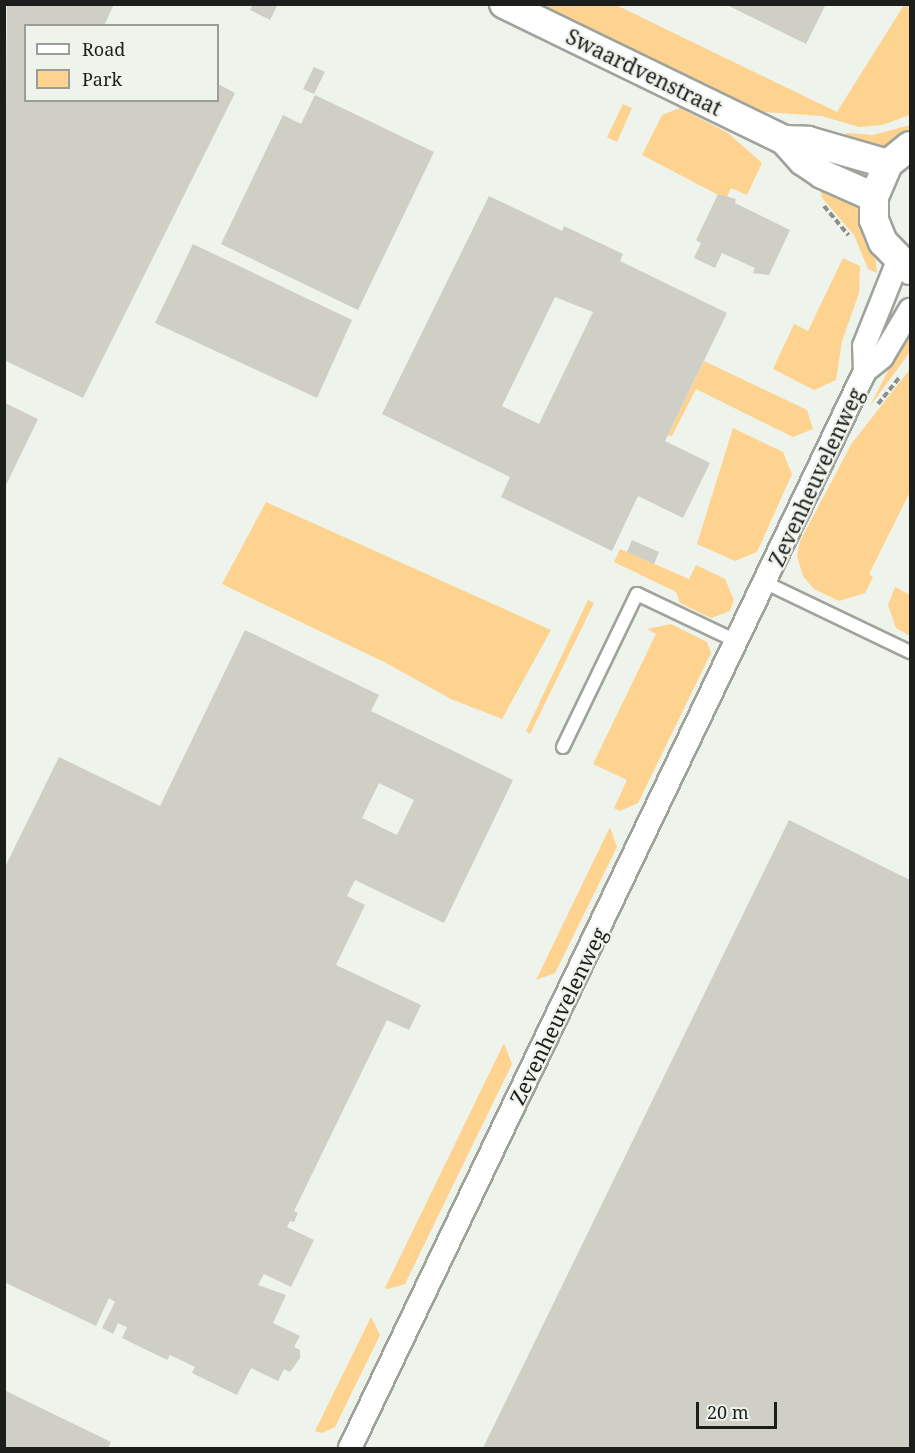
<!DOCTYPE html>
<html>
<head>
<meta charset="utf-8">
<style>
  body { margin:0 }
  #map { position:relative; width:915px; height:1453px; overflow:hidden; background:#eef3eb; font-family:"Noto Serif",serif }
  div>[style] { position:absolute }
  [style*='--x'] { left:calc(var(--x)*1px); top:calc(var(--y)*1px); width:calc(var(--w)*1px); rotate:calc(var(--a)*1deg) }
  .green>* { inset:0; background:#fed38f }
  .building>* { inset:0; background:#cfcfc6 }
  .path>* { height:4px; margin-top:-2px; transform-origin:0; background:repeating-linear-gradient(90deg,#8b8f89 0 6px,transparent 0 9px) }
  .roads { filter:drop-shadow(2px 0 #9ea39b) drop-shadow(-2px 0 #9ea39b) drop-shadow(0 2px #9ea39b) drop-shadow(0 -2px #9ea39b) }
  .service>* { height:12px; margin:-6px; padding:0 6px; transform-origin:6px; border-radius:6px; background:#fff }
  .minor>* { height:22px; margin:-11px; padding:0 11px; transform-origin:11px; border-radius:11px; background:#fff }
  .tertiary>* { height:28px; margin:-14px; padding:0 14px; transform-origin:14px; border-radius:14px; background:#fff }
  span { translate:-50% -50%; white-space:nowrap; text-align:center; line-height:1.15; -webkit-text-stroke:4.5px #eef3eb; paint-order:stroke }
  .street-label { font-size:21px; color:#1c1e1b }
  .frame { position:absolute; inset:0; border:6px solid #1c1e1b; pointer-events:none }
  .legend { position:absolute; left:24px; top:24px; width:195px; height:78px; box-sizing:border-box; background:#eef3eb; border:2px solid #9a9e98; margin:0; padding:8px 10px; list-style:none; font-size:18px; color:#1c1e1b }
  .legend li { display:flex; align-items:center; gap:12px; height:30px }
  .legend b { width:30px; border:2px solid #9a9e98 }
  .scale { position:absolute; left:696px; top:1402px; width:81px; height:27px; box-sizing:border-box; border:3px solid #1c1e1b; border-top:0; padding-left:8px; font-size:18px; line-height:21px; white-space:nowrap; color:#1c1e1b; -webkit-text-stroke:4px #eef3eb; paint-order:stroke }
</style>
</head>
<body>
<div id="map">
  <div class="green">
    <div style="clip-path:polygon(532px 5px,616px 5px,837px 112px,904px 5px,910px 5px,910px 115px,882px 125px,859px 127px,822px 116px,764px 112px,702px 87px)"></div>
    <div style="clip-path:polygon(623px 104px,632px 108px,617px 142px,607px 137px)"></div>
    <div style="clip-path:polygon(680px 108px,728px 133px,762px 163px,747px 195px,731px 188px,726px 199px,642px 155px,662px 115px)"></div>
    <div style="clip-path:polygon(910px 125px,910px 134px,884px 146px,872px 148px,839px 138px,847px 133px,873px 135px)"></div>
    <div style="clip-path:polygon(820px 188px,851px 201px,857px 208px,875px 254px,877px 273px,868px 269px,854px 235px,822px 198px)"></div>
    <div style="clip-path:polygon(843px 258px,860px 266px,859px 293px,842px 341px,836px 380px,814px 390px,773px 369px,794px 324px,808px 331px)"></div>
    <div style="clip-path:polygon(907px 333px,910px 335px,910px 352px,870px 406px)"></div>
    <div style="clip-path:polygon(704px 361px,807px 410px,813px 429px,793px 437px,696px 389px,672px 436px,668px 435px)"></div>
    <div style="clip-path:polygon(910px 369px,910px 492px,869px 574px,873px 577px,865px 593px,839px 601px,814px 589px,803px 576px,797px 556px,800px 541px,852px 443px)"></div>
    <div style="clip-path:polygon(733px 428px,783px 452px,792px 474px,757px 552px,735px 561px,697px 544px)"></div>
    <div style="clip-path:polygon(266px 502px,551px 630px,502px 719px,451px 699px,386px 663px,222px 584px)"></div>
    <div style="clip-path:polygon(620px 549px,689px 579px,696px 565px,725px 579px,734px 600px,730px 611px,711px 618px,680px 603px,676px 592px,614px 562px)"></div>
    <div style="clip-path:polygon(895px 587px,910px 595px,910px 636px,896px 628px,888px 605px)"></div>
    <div style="clip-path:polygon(588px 600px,594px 603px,530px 734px,526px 731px)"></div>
    <div style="clip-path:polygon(671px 624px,707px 642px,711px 653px,638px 803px,620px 811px,614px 808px,627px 780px,593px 764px,656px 634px,647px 629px)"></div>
    <div style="clip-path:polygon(610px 827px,617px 847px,555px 973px,536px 980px)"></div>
    <div style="clip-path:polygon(504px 1043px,512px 1064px,405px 1284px,388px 1289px,385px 1288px)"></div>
    <div style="clip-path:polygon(371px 1317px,380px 1335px,335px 1427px,322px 1433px,315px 1431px)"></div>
  </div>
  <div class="building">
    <div style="clip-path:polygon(7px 4px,114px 4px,104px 26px,26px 26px,26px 100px,218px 100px,218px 84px,235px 93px,83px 398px,4px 360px)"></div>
    <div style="clip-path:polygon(253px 4px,278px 4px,270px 20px,250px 10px)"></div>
    <div style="clip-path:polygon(725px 4px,826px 4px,806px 44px)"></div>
    <div style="clip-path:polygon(314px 67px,325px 72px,314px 94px,303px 89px)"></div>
    <div style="clip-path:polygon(315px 95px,434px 152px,358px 310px,221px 244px,283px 115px,301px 124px)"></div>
    <div style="clip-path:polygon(718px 194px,736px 199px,735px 203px,790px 230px,769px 275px,753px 273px,755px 268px,722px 253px,715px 268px,694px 258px,701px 243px,696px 240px)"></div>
    <div style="clip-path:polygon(evenodd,489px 196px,562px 231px,564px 226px,623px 254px,620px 261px,727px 313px,665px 441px,710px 463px,683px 518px,638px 496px,612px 551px,501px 497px,510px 477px,382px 414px,489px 196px,555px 297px,593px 312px,539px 424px,502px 406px,555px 297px)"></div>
    <div style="clip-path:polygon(193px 244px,352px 320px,317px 398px,155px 323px)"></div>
    <div style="clip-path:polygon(5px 403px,38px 419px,5px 487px)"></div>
    <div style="clip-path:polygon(632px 540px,659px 552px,654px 564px,627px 552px)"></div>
    <div style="clip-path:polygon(evenodd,245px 630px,379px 695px,371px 711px,513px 780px,444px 923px,355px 880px,347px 896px,365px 905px,336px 965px,421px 1005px,409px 1030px,387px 1020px,294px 1211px,298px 1213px,294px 1222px,290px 1221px,287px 1227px,314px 1240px,291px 1287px,264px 1274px,258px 1285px,286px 1295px,273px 1323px,300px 1336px,294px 1347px,300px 1350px,300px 1358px,290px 1372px,284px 1369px,278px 1381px,251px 1368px,237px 1395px,192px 1373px,195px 1367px,170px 1355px,167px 1360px,122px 1338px,127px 1327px,118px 1323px,113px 1334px,102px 1328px,115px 1302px,109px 1298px,96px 1326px,4px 1282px,4px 869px,59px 757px,160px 806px,245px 630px,379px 783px,414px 800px,397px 835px,362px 818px,379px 783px)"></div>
    <div style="clip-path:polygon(789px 820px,910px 880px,910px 1448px,483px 1448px)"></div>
    <div style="clip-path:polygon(4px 1390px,111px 1442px,108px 1448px,4px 1448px)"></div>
  </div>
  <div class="path">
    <div style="--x:824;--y:206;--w:38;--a:50"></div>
    <div style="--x:878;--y:404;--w:35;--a:-51"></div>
  </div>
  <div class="roads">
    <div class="service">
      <div style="--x:766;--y:583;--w:160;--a:25.6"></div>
      <div style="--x:563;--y:747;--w:170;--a:-64.2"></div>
      <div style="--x:637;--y:594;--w:112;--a:25.4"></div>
    </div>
    <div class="minor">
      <div style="--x:865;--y:371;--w:25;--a:-92"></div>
      <div style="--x:864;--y:346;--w:92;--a:-68.2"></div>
      <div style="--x:350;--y:1448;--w:1194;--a:-64.44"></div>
      <div style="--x:865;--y:371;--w:22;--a:-39"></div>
      <div style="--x:882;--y:357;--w:55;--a:-59.2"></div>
    </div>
    <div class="tertiary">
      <div style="--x:504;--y:4;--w:311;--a:25.9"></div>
      <div style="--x:784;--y:140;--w:28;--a:48"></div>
      <div style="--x:803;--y:161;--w:23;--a:34"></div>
      <div style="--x:822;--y:174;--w:57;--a:23.9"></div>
      <div style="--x:784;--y:140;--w:24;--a:2"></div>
      <div style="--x:808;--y:141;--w:83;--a:16"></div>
      <div style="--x:910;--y:146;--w:28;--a:141"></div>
      <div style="--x:888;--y:164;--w:36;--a:113"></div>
      <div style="--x:874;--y:197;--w:23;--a:90"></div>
      <div style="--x:874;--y:220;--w:24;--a:68"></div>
      <div style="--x:883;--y:242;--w:39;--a:46"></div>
    </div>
  </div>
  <div class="street-label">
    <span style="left:644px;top:72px;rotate:26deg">Swaardvenstraat</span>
    <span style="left:816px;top:477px;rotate:-65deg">Zevenheuvelenweg</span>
    <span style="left:558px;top:1016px;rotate:-64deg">Zevenheuvelenweg</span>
  </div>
  <div class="frame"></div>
  <ul class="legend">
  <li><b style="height:8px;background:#fff"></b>Road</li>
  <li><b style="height:16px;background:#fed38f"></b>Park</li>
  </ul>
  <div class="scale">20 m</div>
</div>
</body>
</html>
